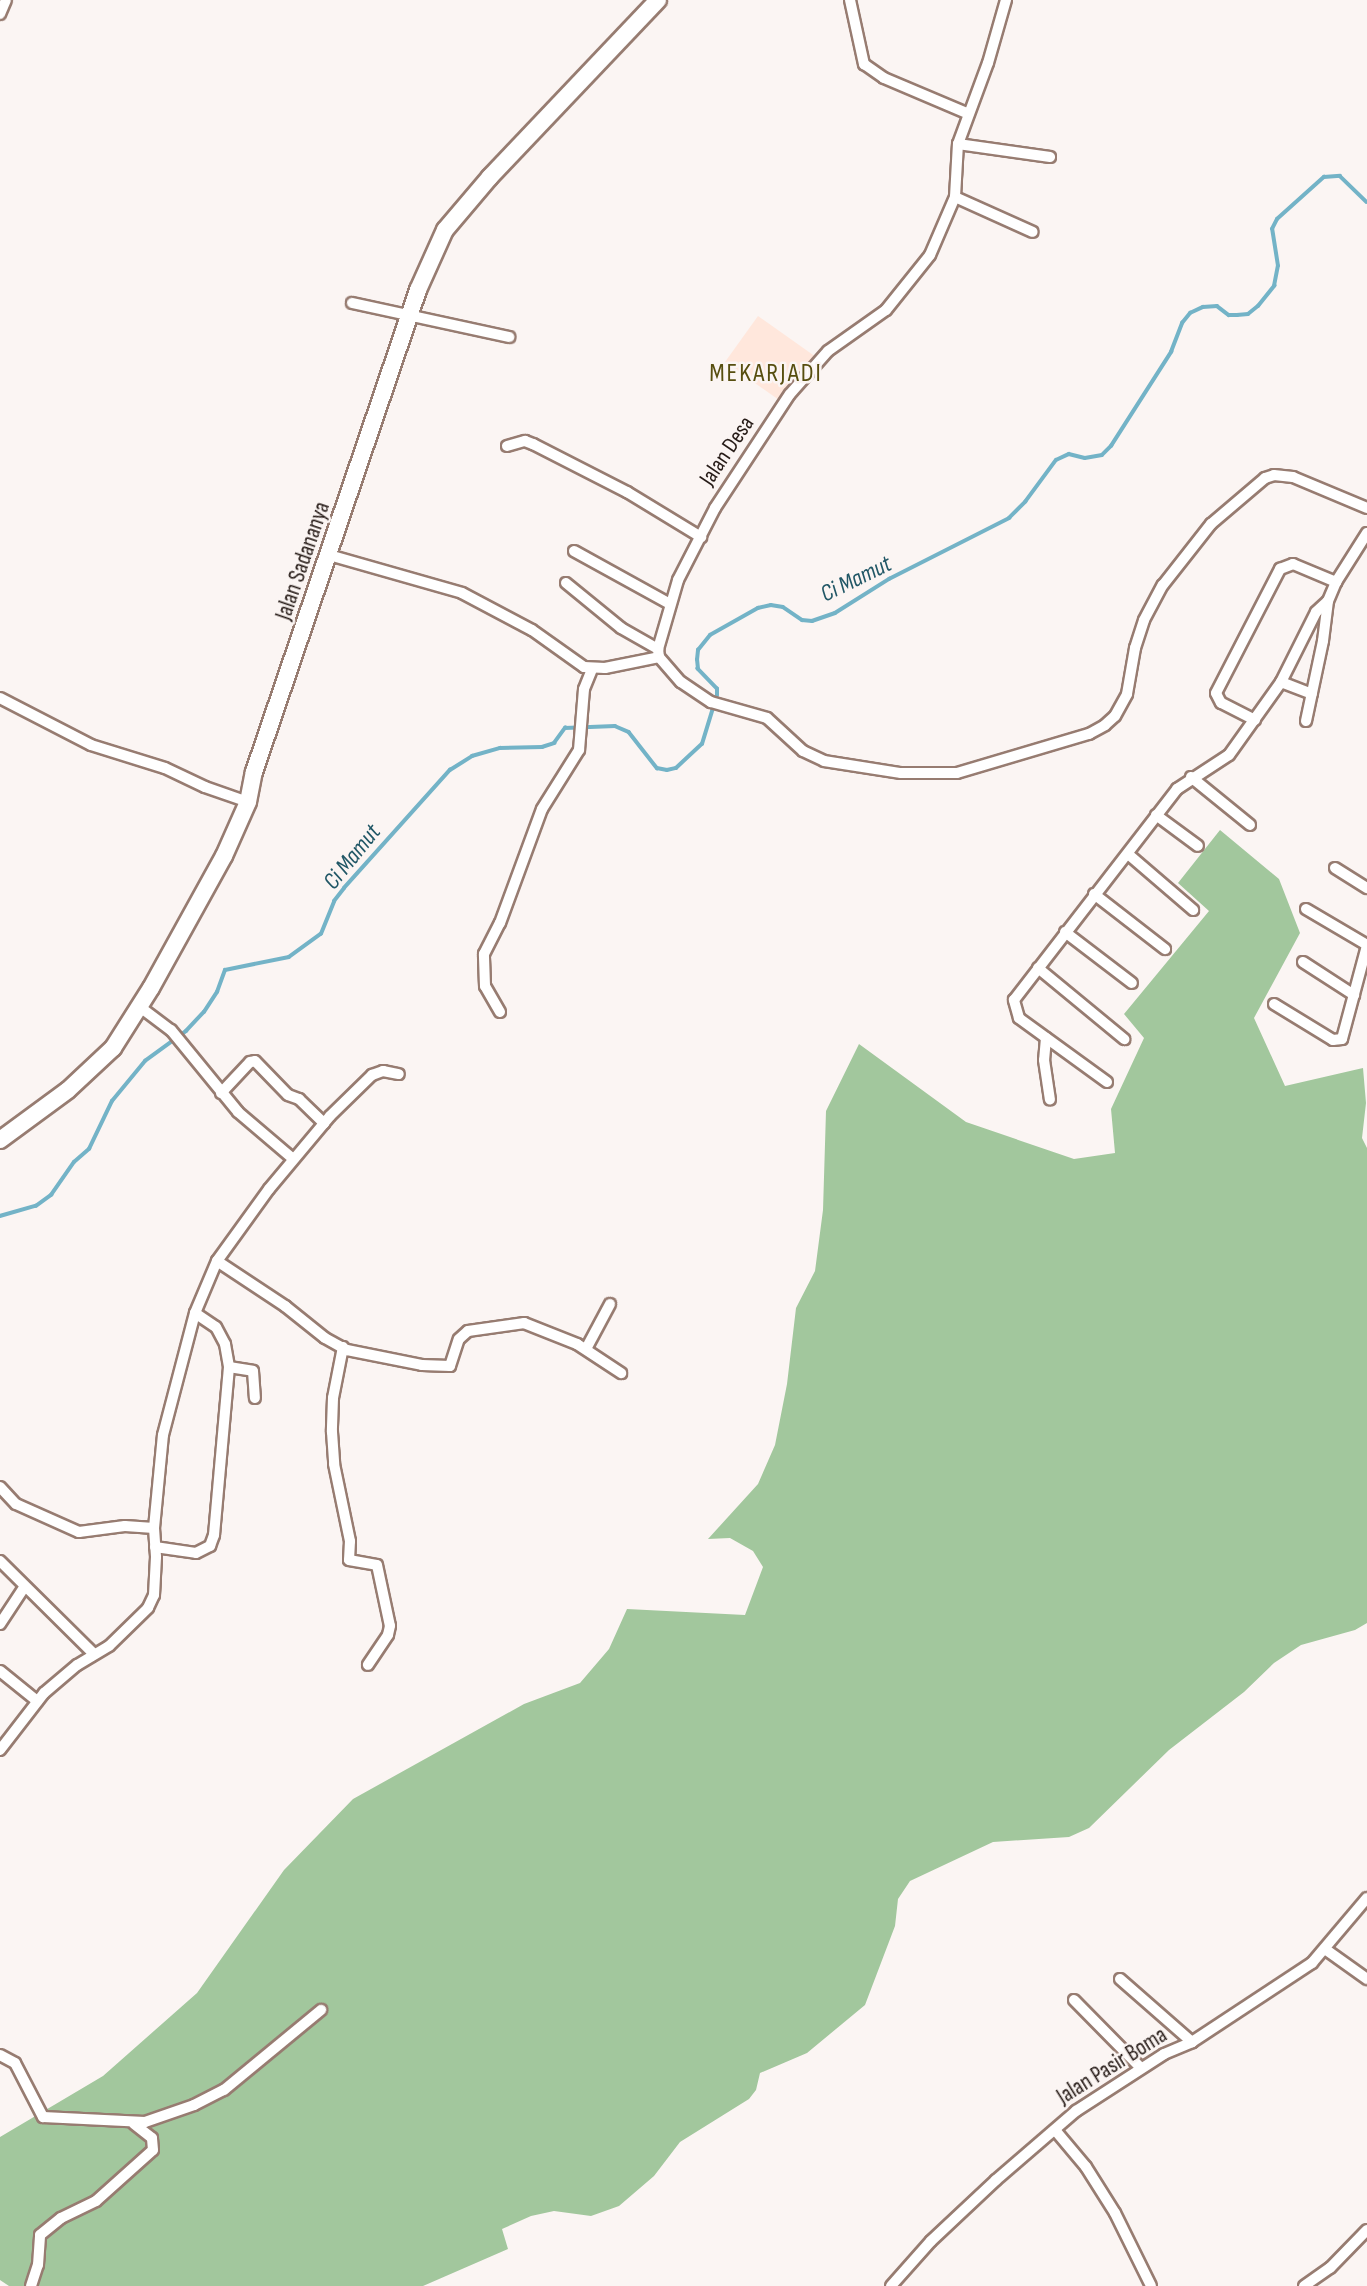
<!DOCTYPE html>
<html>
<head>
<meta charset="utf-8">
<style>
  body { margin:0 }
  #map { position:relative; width:1367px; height:2286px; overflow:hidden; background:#fbf5f3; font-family:"Sofia Sans Condensed",sans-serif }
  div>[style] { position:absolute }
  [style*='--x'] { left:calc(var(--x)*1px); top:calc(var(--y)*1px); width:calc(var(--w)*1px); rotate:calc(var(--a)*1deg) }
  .commercial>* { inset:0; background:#ffe7dc }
  .forest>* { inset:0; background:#a2c79d }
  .stream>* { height:3.5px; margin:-1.75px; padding:0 1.75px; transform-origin:1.75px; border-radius:1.75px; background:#73b3c7 }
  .roads { filter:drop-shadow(2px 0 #977c71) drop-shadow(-2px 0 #977c71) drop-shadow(0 2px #977c71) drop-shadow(0 -2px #977c71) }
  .street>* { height:10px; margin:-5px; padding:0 5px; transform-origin:5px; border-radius:5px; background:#fff }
  .secondary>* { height:16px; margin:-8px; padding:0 8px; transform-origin:8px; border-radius:8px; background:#fff }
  span { translate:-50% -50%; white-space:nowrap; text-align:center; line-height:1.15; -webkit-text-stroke:5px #fbf5f3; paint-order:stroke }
  .street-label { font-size:23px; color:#261b17 }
  .water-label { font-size:24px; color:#215766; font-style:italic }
  .quarter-label { font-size:26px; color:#574e0f; letter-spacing:2px }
</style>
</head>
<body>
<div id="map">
  <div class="commercial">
    <div style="clip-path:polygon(758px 316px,816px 357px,779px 400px,725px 362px)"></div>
  </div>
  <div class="forest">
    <div style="clip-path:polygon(1220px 830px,1279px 879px,1300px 933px,1254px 1018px,1285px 1086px,1363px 1068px,1366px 1103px,1362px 1138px,1367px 1148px,1367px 1623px,1355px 1630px,1301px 1645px,1274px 1663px,1244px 1692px,1169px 1750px,1089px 1828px,1069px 1837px,993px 1842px,910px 1881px,898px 1899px,895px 1926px,865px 2005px,807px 2053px,760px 2073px,756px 2090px,749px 2099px,680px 2142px,654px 2176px,619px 2206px,591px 2216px,554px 2211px,531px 2216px,502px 2229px,508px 2249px,423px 2286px,9px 2286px,0 2280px,0 2137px,103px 2076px,197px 1993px,284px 1870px,353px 1799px,524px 1704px,580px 1683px,609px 1649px,627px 1609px,745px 1615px,763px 1567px,753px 1551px,730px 1538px,708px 1539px,758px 1484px,775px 1445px,787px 1384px,796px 1308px,815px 1271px,823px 1210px,826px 1111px,859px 1044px,966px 1122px,1074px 1159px,1115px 1153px,1111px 1109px,1144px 1038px,1124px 1014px,1209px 911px,1178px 883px)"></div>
  </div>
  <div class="stream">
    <div style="--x:0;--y:1216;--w:37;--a:-16"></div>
    <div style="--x:36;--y:1206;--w:19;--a:-36"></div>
    <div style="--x:51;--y:1195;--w:40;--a:-55.1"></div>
    <div style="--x:74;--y:1162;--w:20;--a:-41"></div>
    <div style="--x:89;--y:1149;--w:53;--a:-64.4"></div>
    <div style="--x:112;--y:1101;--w:52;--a:-50.5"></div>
    <div style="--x:145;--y:1061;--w:51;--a:-36.2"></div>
    <div style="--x:186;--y:1031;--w:26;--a:-47"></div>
    <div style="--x:204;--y:1012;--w:24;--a:-57"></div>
    <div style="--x:217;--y:992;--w:23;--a:-70"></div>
    <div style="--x:225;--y:970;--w:65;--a:-11.5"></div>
    <div style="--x:289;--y:957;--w:39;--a:-36"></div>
    <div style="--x:321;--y:934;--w:35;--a:-68"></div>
    <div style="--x:334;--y:901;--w:16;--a:-52"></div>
    <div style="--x:344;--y:888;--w:159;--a:-48.1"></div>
    <div style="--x:450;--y:770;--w:26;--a:-32"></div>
    <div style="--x:472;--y:756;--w:29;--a:-16"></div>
    <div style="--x:500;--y:748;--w:42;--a:-1.4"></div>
    <div style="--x:542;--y:747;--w:13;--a:-18"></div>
    <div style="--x:554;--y:743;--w:19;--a:-54"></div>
    <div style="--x:565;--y:728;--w:50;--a:-2.3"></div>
    <div style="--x:615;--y:726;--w:15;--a:23"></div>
    <div style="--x:629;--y:732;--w:46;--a:52.1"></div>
    <div style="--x:657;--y:768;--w:10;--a:11"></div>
    <div style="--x:667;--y:770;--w:9;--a:-13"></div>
    <div style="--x:676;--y:768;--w:35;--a:-43"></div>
    <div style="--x:702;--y:744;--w:51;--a:-73"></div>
    <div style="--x:717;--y:695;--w:6;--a:-90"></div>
    <div style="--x:717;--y:689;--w:28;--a:-134"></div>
    <div style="--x:698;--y:669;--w:9;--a:-96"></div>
    <div style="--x:697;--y:660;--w:10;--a:-84"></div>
    <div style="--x:698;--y:650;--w:19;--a:-51"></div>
    <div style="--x:710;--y:635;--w:55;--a:-29.4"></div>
    <div style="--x:758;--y:608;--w:13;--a:-13"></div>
    <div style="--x:771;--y:605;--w:12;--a:9"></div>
    <div style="--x:783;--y:607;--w:23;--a:34"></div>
    <div style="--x:802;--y:620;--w:10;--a:6"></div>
    <div style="--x:812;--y:621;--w:24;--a:-19"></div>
    <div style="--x:835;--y:613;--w:64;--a:-32.2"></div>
    <div style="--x:889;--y:579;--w:135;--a:-26.9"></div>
    <div style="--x:1009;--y:518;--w:23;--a:-45"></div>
    <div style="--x:1025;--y:502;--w:52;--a:-53.6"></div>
    <div style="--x:1056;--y:460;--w:14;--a:-25"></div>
    <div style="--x:1069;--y:454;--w:16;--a:14"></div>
    <div style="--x:1085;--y:458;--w:17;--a:-10"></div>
    <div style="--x:1102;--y:455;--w:13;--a:-45"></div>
    <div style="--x:1111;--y:446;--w:112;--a:-57.4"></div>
    <div style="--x:1171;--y:352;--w:31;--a:-69"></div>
    <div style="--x:1182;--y:323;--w:13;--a:-51"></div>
    <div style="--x:1190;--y:313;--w:14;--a:-25"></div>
    <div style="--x:1203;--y:307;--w:14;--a:-4"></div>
    <div style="--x:1217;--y:306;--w:15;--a:37"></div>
    <div style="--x:1229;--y:315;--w:8;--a:0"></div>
    <div style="--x:1237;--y:315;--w:11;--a:-5"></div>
    <div style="--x:1248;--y:314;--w:13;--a:-39"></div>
    <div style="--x:1258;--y:306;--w:26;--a:-51"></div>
    <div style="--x:1274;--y:286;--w:20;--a:-79"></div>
    <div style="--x:1278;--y:266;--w:37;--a:-99"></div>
    <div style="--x:1272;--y:229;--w:11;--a:-63"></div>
    <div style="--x:1277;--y:219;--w:63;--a:-41.8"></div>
    <div style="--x:1324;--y:177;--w:16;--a:-4"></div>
    <div style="--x:1340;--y:176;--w:37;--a:44"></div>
  </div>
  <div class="roads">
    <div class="street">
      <div style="--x:850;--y:0;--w:66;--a:77.7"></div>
      <div style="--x:864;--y:64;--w:24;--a:35"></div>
      <div style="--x:884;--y:78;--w:90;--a:22.9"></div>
      <div style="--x:0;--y:14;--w:15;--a:-67"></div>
      <div style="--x:958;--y:144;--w:93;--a:8"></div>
      <div style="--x:955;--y:197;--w:85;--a:24.2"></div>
      <div style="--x:352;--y:303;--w:161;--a:12.2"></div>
      <div style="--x:507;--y:446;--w:19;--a:-16"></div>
      <div style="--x:525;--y:441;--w:9;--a:21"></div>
      <div style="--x:533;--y:444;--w:106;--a:27.1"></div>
      <div style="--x:627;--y:492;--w:87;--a:31.3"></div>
      <div style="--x:574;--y:551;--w:110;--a:28.9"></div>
      <div style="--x:329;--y:555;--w:138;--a:15.9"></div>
      <div style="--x:462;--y:593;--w:79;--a:27.9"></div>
      <div style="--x:532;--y:630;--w:64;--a:35.4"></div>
      <div style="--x:584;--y:667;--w:21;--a:3"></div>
      <div style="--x:605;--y:668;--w:55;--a:-11.5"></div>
      <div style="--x:659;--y:657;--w:33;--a:49"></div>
      <div style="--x:681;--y:682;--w:36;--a:34"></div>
      <div style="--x:711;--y:702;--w:58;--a:15.9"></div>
      <div style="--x:767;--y:718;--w:49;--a:42.5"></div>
      <div style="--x:803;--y:751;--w:23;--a:25"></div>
      <div style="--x:824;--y:761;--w:78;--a:8.9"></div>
      <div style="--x:901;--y:773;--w:56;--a:0"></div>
      <div style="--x:957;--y:773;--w:138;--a:-16.5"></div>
      <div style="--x:1089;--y:734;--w:18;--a:-29"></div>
      <div style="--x:1105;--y:725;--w:13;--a:-42"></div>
      <div style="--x:1115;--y:716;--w:25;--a:-61"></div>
      <div style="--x:1127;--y:694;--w:47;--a:-80.1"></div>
      <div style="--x:1135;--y:648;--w:29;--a:-72"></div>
      <div style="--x:1144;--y:620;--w:40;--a:-62"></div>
      <div style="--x:1163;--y:585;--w:78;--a:-51.8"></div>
      <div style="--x:1211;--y:524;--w:71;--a:-40.4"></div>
      <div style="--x:1265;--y:478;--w:9;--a:-18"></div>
      <div style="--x:1274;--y:475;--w:19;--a:6"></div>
      <div style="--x:1293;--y:477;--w:80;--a:22.7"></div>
      <div style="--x:566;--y:583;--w:71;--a:39.3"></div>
      <div style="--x:621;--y:628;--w:43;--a:29.6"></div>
      <div style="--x:659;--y:657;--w:8;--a:-97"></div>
      <div style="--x:658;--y:649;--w:72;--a:-73.8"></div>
      <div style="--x:678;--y:580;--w:81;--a:-62.8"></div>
      <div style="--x:715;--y:508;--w:136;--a:-56.7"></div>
      <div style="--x:790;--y:394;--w:57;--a:-48.5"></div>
      <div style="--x:828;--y:351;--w:71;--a:-35.3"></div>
      <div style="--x:886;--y:310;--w:70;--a:-51.3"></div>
      <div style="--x:930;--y:255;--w:63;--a:-66.7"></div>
      <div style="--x:955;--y:197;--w:53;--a:-86.8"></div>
      <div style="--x:958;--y:144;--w:86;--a:-69.7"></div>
      <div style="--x:988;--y:63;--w:66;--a:-74.1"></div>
      <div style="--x:1281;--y:682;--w:33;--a:21"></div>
      <div style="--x:0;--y:698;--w:102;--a:27.3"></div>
      <div style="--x:91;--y:745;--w:77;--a:17.3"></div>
      <div style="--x:165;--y:768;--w:44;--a:25.4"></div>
      <div style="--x:205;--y:787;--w:46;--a:19.2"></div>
      <div style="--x:1255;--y:720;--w:38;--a:-153"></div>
      <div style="--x:1221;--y:703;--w:11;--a:-117"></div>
      <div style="--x:1216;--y:693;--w:140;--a:-62.7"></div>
      <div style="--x:1280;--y:569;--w:14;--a:-21"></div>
      <div style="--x:1293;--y:564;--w:47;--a:22.7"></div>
      <div style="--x:1306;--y:721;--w:82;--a:-78"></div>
      <div style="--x:1323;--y:641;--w:40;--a:-82.9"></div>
      <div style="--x:1328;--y:601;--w:21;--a:-67"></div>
      <div style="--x:1336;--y:582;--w:58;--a:-57.7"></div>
      <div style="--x:1191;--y:777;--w:76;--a:39.1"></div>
      <div style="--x:1156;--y:815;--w:52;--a:36.4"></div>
      <div style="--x:1128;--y:854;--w:86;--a:40.7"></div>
      <div style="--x:1335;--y:868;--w:38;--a:32"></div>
      <div style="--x:1094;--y:894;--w:90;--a:37.8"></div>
      <div style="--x:1306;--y:909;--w:71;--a:30.5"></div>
      <div style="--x:1065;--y:932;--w:84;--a:37.3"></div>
      <div style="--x:1303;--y:962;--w:61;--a:32.9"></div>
      <div style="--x:1038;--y:968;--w:112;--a:39.5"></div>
      <div style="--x:1274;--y:1004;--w:69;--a:31.4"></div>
      <div style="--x:1333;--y:1040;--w:9;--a:-6"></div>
      <div style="--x:1342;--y:1039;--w:96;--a:-75"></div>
      <div style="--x:140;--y:1007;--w:39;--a:37"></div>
      <div style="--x:171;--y:1030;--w:106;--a:50.7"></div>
      <div style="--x:238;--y:1112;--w:71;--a:40.4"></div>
      <div style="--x:500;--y:1012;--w:30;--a:-120"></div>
      <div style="--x:485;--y:986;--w:32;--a:-92"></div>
      <div style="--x:484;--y:954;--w:35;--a:-63"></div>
      <div style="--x:500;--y:923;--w:121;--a:-69.8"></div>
      <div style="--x:542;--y:809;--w:70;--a:-57.9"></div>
      <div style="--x:579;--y:750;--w:61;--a:-85.3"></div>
      <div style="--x:584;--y:689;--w:22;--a:-68"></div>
      <div style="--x:1046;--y:1038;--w:22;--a:95"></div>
      <div style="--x:1044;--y:1060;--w:40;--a:81.5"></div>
      <div style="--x:1107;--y:1082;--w:109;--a:-144"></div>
      <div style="--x:1019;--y:1018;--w:19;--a:-106"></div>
      <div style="--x:1014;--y:1000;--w:267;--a:-52.3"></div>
      <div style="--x:1177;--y:789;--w:62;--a:-33.2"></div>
      <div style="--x:1229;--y:755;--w:90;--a:-54.5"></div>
      <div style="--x:1281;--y:682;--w:78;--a:-63.4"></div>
      <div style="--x:1316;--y:612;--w:16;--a:-43"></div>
      <div style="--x:221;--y:1093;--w:42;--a:-46.9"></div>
      <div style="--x:250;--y:1062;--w:5;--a:-11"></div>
      <div style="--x:255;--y:1061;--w:47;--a:45.9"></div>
      <div style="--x:288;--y:1095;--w:12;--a:20"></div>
      <div style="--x:299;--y:1099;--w:35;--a:44"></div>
      <div style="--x:217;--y:1261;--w:89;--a:-54.2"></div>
      <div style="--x:269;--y:1189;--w:95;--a:-50.1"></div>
      <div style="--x:330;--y:1116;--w:59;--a:-44.3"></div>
      <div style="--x:372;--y:1075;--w:12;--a:-20"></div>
      <div style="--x:383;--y:1071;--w:16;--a:11"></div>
      <div style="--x:195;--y:1313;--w:25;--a:34"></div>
      <div style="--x:216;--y:1327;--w:19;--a:62"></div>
      <div style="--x:225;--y:1344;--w:23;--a:80"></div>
      <div style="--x:229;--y:1367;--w:24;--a:9"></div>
      <div style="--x:253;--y:1371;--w:27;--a:86"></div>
      <div style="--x:343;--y:1347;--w:52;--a:101.1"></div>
      <div style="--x:333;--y:1398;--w:34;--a:92"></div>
      <div style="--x:332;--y:1432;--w:32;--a:86"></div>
      <div style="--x:334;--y:1464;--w:79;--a:78.3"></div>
      <div style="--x:350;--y:1541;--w:19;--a:93"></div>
      <div style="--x:349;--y:1560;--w:28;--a:10"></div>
      <div style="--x:377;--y:1565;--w:62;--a:78"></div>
      <div style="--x:390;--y:1626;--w:9;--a:103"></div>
      <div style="--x:388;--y:1635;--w:36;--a:124"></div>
      <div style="--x:586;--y:1349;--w:51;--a:-61.9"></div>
      <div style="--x:0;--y:1487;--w:23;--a:47"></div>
      <div style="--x:16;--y:1504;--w:69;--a:24"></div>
      <div style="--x:79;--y:1532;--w:46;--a:-7.4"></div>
      <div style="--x:125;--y:1526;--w:29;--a:4"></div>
      <div style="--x:154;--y:1528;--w:29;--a:86"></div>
      <div style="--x:156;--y:1557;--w:38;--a:93"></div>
      <div style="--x:154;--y:1595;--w:14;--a:115"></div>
      <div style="--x:148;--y:1608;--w:54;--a:135.7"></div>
      <div style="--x:109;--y:1646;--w:37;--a:149"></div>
      <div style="--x:77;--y:1665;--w:43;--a:139.7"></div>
      <div style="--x:44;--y:1693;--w:72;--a:127.7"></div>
      <div style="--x:154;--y:1528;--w:93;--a:-84.5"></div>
      <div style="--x:163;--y:1435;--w:126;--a:-75.3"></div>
      <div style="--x:195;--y:1313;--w:56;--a:-67.1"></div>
      <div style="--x:217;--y:1261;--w:82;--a:33.5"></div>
      <div style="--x:285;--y:1306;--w:51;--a:38.7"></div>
      <div style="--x:325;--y:1338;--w:25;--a:29"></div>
      <div style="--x:347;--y:1350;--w:76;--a:11.3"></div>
      <div style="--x:422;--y:1365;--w:28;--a:2"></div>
      <div style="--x:450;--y:1366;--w:28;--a:-72"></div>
      <div style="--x:459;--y:1339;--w:12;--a:-42"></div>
      <div style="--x:468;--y:1331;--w:57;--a:-8.1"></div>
      <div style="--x:524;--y:1323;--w:57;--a:21.6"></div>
      <div style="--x:577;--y:1344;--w:53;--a:33.4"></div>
      <div style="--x:155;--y:1547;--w:41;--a:8.3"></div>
      <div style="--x:196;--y:1553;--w:16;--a:-27"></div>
      <div style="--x:210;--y:1546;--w:12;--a:-70"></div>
      <div style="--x:214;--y:1535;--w:169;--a:-84.9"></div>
      <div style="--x:0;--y:1561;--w:132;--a:44.7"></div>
      <div style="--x:0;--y:1624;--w:45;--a:-56.7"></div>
      <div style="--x:0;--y:1671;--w:48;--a:39"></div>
      <div style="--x:1325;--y:1949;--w:52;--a:35.5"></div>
      <div style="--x:1120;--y:1979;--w:96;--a:41.2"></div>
      <div style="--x:1074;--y:2000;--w:95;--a:45.4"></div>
      <div style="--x:0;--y:2055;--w:17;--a:28"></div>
      <div style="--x:15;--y:2063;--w:61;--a:62.6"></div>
      <div style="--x:43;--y:2117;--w:102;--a:2.8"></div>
      <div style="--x:145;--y:2122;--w:52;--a:-19.1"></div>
      <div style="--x:194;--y:2105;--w:34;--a:-27"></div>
      <div style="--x:224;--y:2090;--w:126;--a:-39.5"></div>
      <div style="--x:1055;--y:2130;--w:48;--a:50"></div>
      <div style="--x:1086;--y:2167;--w:54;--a:57.8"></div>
      <div style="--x:1115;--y:2213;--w:81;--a:63.7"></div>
      <div style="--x:31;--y:2286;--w:22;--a:-72"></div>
      <div style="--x:38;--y:2265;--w:30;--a:-86"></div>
      <div style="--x:40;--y:2235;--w:27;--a:-39"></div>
      <div style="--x:61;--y:2218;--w:39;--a:-26"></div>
      <div style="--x:96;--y:2201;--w:76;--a:-41.8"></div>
      <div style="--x:153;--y:2150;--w:12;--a:-95"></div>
      <div style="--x:152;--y:2138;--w:23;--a:-142"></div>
      <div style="--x:891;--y:2286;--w:60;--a:-48.4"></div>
      <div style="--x:931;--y:2241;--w:89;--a:-43.2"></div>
      <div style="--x:996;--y:2180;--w:106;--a:-40.8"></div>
      <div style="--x:1076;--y:2111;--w:105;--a:-32.9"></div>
      <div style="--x:1164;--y:2054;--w:30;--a:-23"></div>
      <div style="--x:1192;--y:2042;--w:144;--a:-33.4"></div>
      <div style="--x:1312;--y:1963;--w:85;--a:-49.8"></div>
      <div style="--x:1304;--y:2286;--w:32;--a:-35"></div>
      <div style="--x:1330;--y:2268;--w:53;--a:-45.8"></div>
    </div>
    <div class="secondary">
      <div style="--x:0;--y:1140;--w:84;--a:-36.3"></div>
      <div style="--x:68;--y:1090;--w:62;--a:-43"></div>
      <div style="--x:113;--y:1048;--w:71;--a:-57.7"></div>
      <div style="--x:151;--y:988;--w:151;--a:-61.1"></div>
      <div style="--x:224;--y:856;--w:59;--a:-66"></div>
      <div style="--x:248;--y:802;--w:31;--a:-79"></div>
      <div style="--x:254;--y:772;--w:509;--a:-71.21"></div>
      <div style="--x:418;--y:290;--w:66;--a:-65.8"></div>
      <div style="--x:445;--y:230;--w:70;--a:-49.7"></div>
      <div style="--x:490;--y:177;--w:244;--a:-46.5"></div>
    </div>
  </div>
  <div class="street-label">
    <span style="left:727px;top:451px;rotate:-56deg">Jalan Desa</span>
    <span style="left:303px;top:561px;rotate:-71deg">Jalan Sadananya</span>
    <span style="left:1112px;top:2066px;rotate:-32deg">Jalan Pasir Boma</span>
  </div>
  <div class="water-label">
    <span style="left:856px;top:579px;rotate:-26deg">Ci Mamut</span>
    <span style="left:352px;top:857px;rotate:-51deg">Ci Mamut</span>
  </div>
  <div class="quarter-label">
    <span style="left:766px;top:374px">MEKARJADI</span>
  </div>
</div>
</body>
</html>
